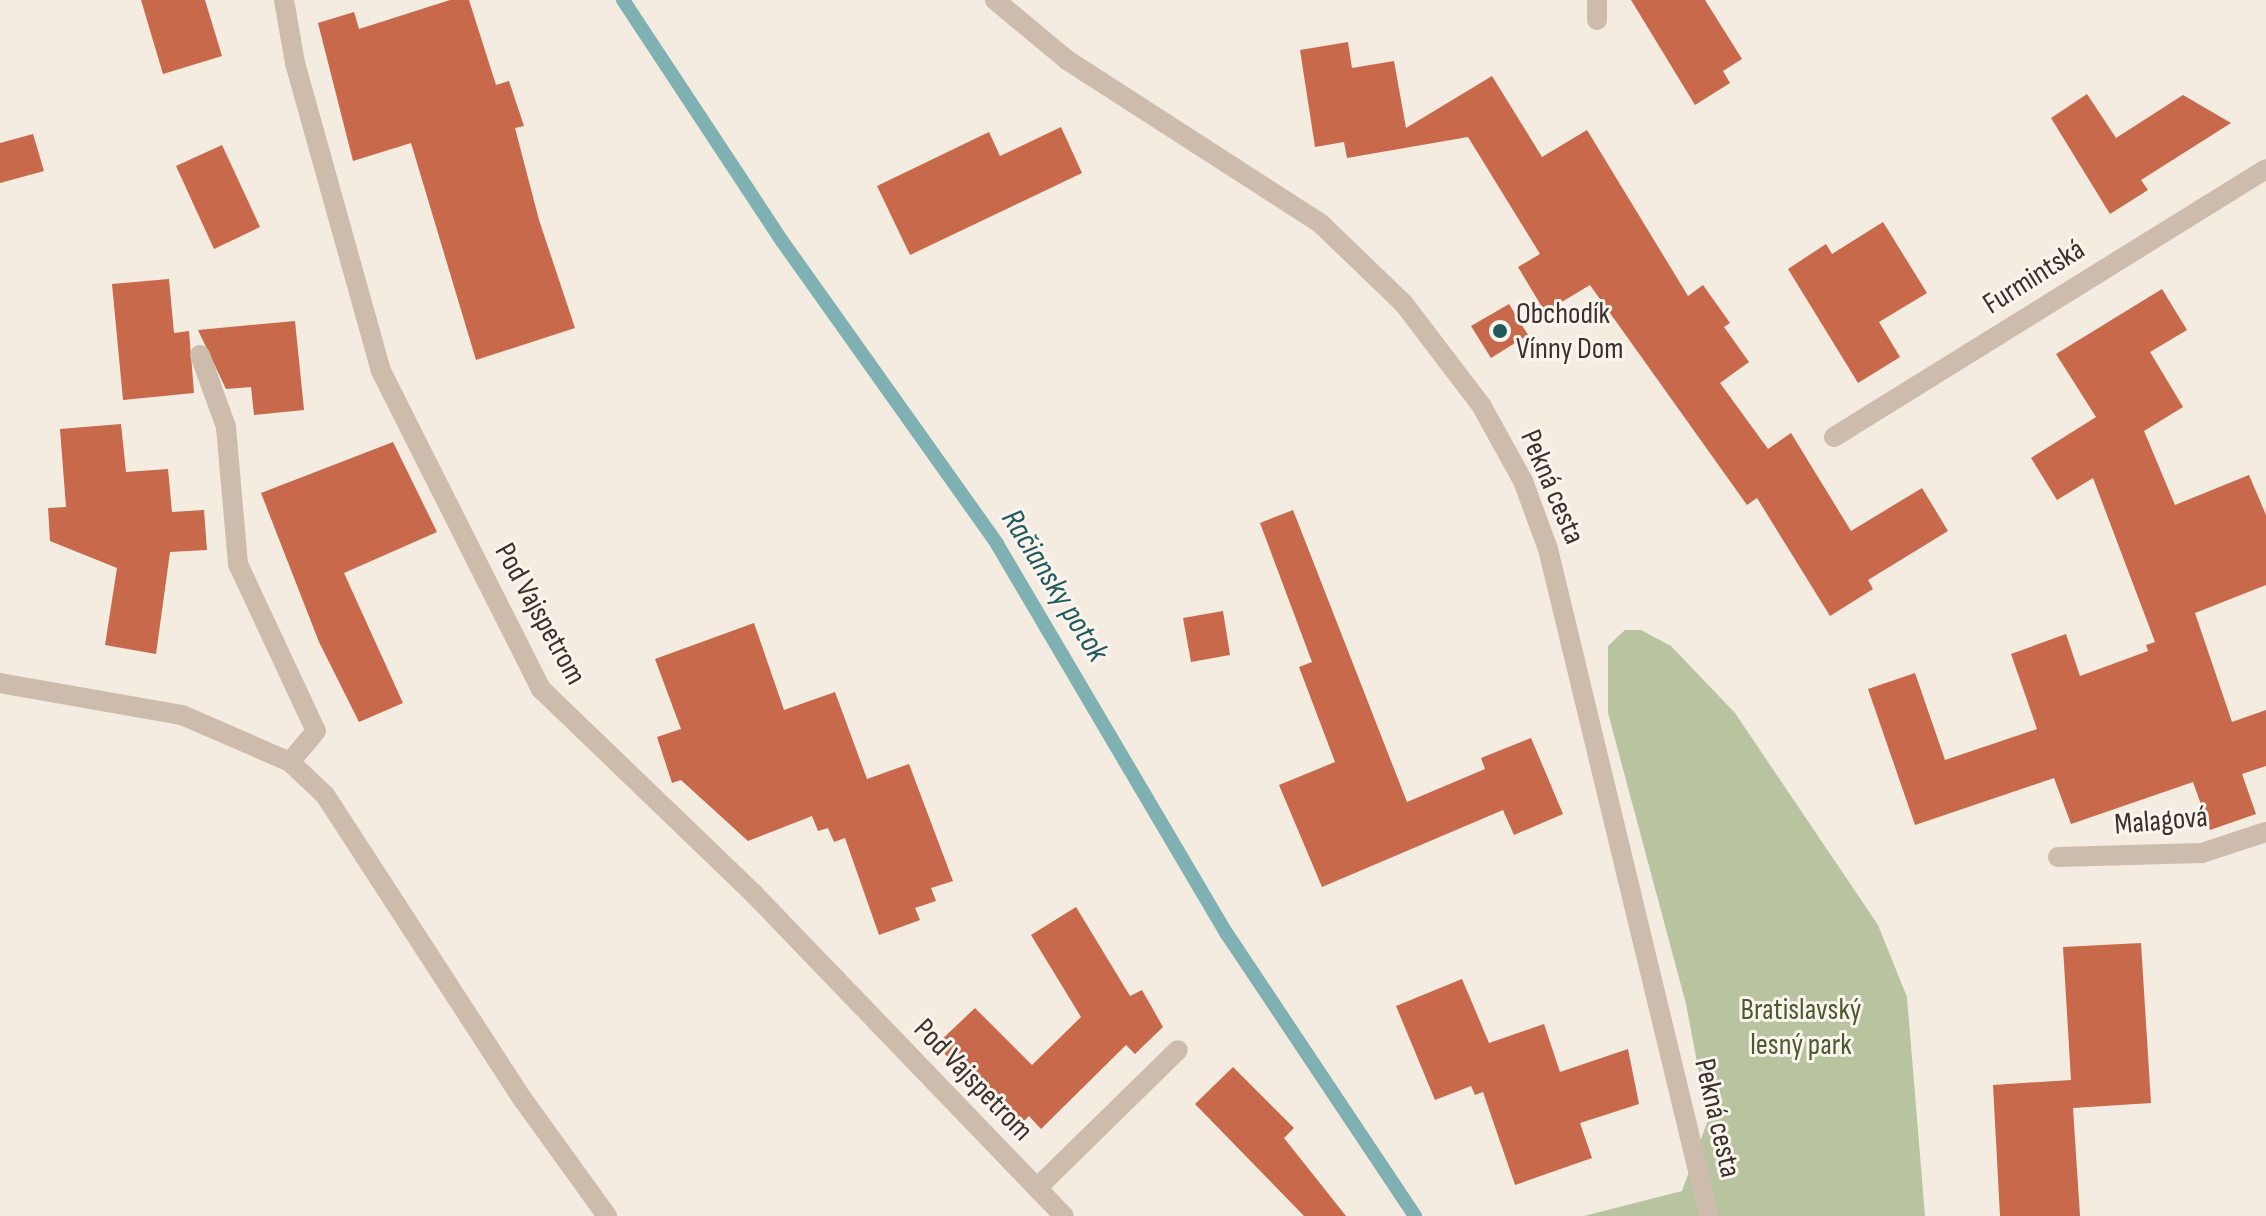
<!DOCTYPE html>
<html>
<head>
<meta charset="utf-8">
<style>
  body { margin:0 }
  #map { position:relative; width:2266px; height:1216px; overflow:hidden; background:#f4ebe1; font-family:"Sofia Sans Condensed",sans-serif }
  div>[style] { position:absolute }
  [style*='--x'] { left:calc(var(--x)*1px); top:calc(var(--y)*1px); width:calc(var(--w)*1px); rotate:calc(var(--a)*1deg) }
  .green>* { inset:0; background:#b8c4a0 }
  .stream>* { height:14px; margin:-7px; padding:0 7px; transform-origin:7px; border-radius:7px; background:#7fb0b2 }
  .building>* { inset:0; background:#c8694b }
  .lane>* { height:20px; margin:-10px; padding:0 10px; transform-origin:10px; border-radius:10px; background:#cdbbac }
  .street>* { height:20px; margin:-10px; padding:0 10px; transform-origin:10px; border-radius:10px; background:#cdbbac }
  .dots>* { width:22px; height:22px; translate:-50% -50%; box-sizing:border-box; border:4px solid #fbf5ee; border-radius:50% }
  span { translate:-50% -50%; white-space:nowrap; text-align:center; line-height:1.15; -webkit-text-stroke:6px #fbf5ee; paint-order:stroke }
  .street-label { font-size:30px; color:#3b302b }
  .poi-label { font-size:30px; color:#3b302b }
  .left { translate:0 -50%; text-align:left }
  .park-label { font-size:30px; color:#4a5a2e }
  .water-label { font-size:32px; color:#1f5a5e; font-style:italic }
</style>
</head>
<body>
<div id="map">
  <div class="green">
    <div style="clip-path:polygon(1625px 630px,1641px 630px,1671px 646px,1735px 713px,1878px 925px,1907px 997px,1925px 1216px,1584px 1216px,1682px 1191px,1708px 1120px,1686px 1004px,1608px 713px,1608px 646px)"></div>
  </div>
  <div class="stream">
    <div style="--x:623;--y:0;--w:289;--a:56.6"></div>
    <div style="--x:782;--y:241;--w:372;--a:54.6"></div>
    <div style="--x:997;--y:544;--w:453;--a:59.5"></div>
    <div style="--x:1227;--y:934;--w:339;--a:56.3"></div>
  </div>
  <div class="building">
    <div style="clip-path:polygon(141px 0,205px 0,222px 56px,163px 74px)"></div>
    <div style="clip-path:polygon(450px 0,469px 0,496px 85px,509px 81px,524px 126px,515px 128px,539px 220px,575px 328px,476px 360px,411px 143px,353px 161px,318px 23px,354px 12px,359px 29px)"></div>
    <div style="clip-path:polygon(1631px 0,1705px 0,1742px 59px,1723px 71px,1730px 83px,1695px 105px)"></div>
    <div style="clip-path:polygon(1348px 42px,1352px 68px,1394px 61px,1406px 128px,1492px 76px,1542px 157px,1587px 130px,1688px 296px,1703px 285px,1730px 323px,1724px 327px,1749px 362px,1720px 383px,1768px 449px,1791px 433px,1851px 531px,1922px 488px,1948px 531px,1868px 580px,1873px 589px,1830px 616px,1757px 498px,1747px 505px,1590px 285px,1545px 312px,1518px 267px,1540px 254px,1468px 137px,1347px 158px,1344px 142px,1315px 147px,1300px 50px)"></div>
    <div style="clip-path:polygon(2087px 94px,2116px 138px,2183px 95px,2231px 123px,2141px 180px,2148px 190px,2110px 214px,2051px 118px)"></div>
    <div style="clip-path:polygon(1061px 127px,1082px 173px,910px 255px,877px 186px,989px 132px,1000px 156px)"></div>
    <div style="clip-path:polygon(33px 134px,44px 171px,0 183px,0 143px)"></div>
    <div style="clip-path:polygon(222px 145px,260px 227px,214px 249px,176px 166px)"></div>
    <div style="clip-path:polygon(1883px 222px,1927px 293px,1879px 322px,1900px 357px,1858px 383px,1788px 269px,1826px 244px,1832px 254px)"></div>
    <div style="clip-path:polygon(169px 279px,174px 333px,189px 331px,194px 393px,123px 400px,112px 284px)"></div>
    <div style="clip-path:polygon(2162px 289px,2187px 330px,2150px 352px,2183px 407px,2144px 431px,2175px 505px,2249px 475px,2266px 515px,2266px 585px,2195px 613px,2232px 722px,2266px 710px,2266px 766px,2242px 774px,2256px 814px,2210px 830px,2193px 782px,2071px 824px,2054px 778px,1915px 825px,1868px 689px,1915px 673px,1945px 760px,2037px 729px,2011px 654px,2066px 634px,2080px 676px,2148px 651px,2146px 645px,2155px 642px,2093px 478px,2057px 500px,2031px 458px,2096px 417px,2056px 354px)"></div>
    <div style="clip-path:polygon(1509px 304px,1528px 335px,1491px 358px,1471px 326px)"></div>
    <div style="clip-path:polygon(295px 321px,304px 410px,254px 415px,251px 387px,226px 389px,198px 330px)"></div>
    <div style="clip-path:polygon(121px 424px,126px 472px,168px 469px,172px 512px,204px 510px,207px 550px,170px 552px,156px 654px,105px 645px,117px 568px,50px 541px,48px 508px,66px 507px,60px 429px)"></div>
    <div style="clip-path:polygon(393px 442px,437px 532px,344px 573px,403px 703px,359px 722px,319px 642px,261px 493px)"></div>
    <div style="clip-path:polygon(1293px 510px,1407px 802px,1485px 769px,1481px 758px,1531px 738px,1563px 814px,1514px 835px,1503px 810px,1322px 887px,1279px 785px,1335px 762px,1299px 667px,1312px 662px,1260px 523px)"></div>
    <div style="clip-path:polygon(1223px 611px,1230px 655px,1191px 662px,1183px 618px)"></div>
    <div style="clip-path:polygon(754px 623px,784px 710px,835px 692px,867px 779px,909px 764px,953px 881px,931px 888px,936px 901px,915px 908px,920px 920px,879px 935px,845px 838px,834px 842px,828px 828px,818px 831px,812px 816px,748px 841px,681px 780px,672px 783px,657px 737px,681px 729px,655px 659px)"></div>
    <div style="clip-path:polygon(1076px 907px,1130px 996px,1142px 990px,1163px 1027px,1135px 1054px,1126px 1045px,1041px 1129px,1029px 1116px,1017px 1128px,936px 1045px,975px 1008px,1032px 1065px,1081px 1017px,1031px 935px)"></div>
    <div style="clip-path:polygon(2141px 943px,2151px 1103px,2073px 1108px,2080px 1216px,2000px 1216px,1993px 1085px,2071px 1080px,2063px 947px)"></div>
    <div style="clip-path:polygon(1462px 979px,1489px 1043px,1544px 1024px,1560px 1072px,1628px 1049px,1639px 1104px,1580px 1123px,1592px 1158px,1515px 1185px,1483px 1092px,1475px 1095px,1471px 1086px,1435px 1100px,1396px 1006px)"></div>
    <div style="clip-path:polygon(1233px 1067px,1294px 1128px,1284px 1138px,1346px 1216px,1304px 1216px,1195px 1104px)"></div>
  </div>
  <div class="lane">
    <div style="--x:200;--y:355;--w:77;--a:70.1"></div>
    <div style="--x:226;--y:427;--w:138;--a:85"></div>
    <div style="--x:238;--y:564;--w:184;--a:65"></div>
    <div style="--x:316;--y:731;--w:40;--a:130"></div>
    <div style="--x:0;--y:683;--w:185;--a:10"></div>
    <div style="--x:182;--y:715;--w:118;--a:23.5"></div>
    <div style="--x:290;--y:762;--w:48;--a:43.3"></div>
    <div style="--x:325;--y:795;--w:365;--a:57"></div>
    <div style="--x:524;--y:1101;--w:142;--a:54.2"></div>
  </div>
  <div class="street">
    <div style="--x:284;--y:0;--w:64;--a:80.1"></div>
    <div style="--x:295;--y:63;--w:320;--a:74.4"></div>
    <div style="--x:381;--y:371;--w:356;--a:63.3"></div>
    <div style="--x:541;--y:689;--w:296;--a:43.9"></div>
    <div style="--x:754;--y:894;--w:447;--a:46.1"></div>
    <div style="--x:995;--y:0;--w:94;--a:39.8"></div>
    <div style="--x:1067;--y:60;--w:302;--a:32.8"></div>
    <div style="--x:1321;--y:224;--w:115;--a:43.9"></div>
    <div style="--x:1404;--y:304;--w:127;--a:52.7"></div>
    <div style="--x:1481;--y:405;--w:87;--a:61.1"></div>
    <div style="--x:1523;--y:481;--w:72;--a:69.8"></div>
    <div style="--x:1548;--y:549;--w:686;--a:76.43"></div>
    <div style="--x:1597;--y:0;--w:20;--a:90"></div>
    <div style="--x:1834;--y:437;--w:508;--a:-31.81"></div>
    <div style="--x:2058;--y:857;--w:144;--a:-1.6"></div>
    <div style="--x:2202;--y:853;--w:67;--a:-18.2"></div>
    <div style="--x:1037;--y:1188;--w:197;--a:-44.4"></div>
  </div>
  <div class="dots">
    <div style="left:1500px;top:331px;background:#1f5a5e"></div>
  </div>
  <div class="street-label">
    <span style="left:2034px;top:277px;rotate:-32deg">Furmintská</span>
    <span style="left:1552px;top:487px;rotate:67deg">Pekná cesta</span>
    <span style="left:540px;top:614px;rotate:61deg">Pod Vajspetrom</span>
    <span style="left:2161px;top:821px;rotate:-5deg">Malagová</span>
    <span style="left:973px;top:1080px;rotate:46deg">Pod Vajspetrom</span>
    <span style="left:1717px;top:1118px;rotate:77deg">Pekná cesta</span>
  </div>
  <div class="poi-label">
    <span class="left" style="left:1516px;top:331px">Obchodík<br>Vínny Dom</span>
  </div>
  <div class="park-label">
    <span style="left:1801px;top:1027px">Bratislavský<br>lesný park</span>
  </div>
  <div class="water-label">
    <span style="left:1054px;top:586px;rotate:58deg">Račiansky potok</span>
  </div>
</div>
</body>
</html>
